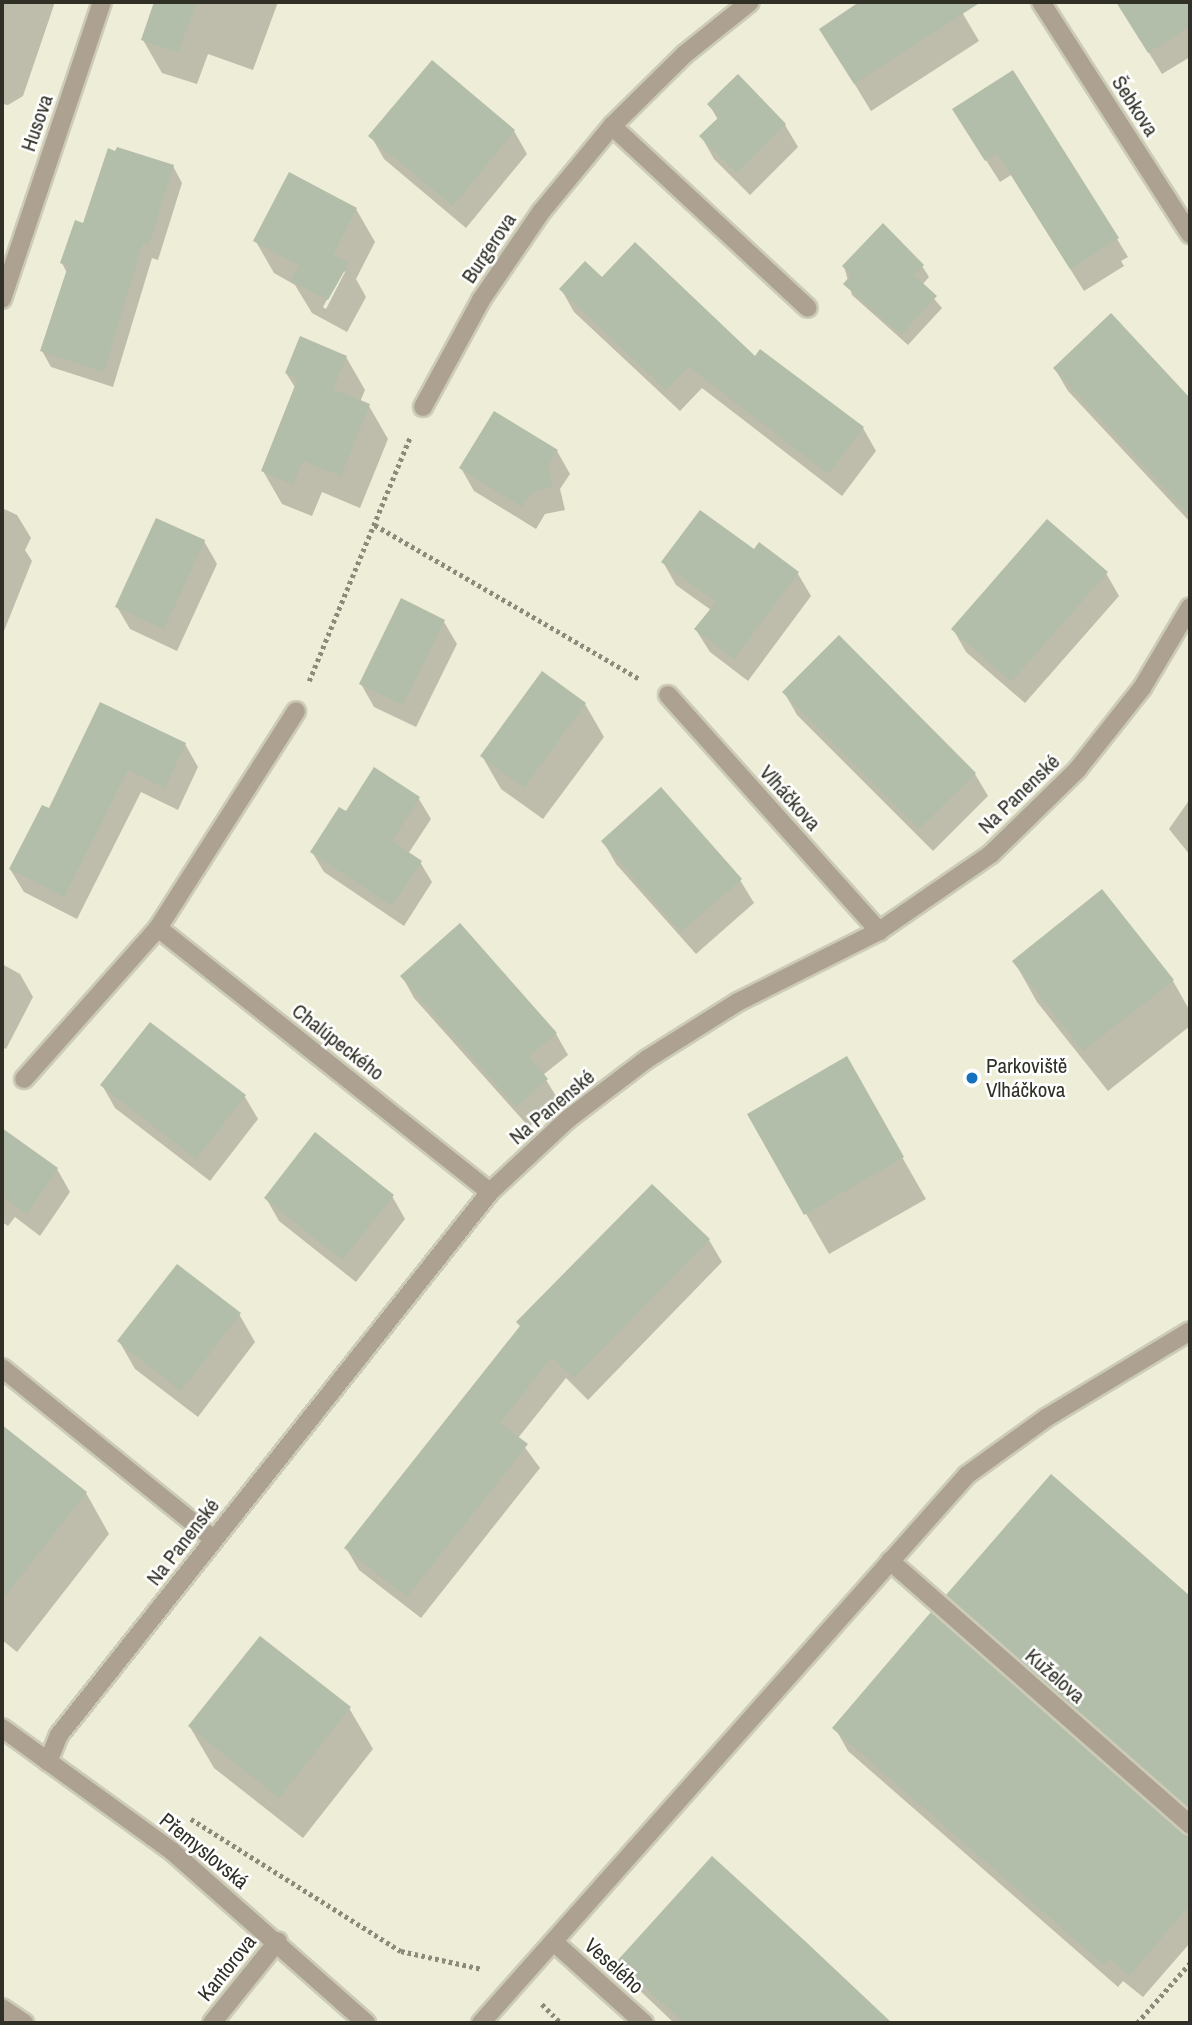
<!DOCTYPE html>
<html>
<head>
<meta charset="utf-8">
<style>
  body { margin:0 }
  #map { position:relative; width:1192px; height:2025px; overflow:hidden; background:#eeedd7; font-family:"Archivo Narrow",sans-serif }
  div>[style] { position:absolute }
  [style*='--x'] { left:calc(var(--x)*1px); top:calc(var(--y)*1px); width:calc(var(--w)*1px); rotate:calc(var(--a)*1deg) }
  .shadow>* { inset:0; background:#0003 }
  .building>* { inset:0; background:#b2bdaa }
  .path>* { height:4.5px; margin-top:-2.25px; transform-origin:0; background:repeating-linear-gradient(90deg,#8b8b7c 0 3.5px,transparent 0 7px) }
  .roads { filter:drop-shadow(2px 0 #cccbb7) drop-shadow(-2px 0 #cccbb7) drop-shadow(0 2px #cccbb7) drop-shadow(0 -2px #cccbb7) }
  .minor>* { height:18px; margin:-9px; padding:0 9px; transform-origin:9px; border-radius:9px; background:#ada191 }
  .dots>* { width:19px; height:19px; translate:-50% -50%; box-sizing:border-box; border:4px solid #fff; border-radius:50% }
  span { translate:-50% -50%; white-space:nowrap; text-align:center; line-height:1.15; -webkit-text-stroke:5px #fff; paint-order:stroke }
  .street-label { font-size:21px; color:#303027 }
  .poi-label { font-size:21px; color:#303027 }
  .left { translate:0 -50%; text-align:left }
  .frame { position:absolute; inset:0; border:4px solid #303027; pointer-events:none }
</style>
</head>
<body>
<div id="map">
  <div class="shadow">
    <div style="clip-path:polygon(2px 2px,55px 2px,23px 96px,8px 105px,2px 104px)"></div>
    <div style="clip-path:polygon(156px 2px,278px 2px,253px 70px,208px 54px,197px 84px,162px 73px,143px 40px)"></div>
    <div style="clip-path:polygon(864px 2px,956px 2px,979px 41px,871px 111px,821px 29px)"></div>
    <div style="clip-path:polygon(1128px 2px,1190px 2px,1190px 57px,1162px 74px,1120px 6px)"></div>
    <div style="clip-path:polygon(709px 104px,785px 125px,798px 147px,750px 195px,714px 159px,701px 136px,718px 120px)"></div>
    <div style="clip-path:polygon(514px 131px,527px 154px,466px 228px,384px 159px,371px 136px)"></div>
    <div style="clip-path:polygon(968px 132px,1114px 234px,1128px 257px,1121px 261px,1124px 266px,1084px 291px,1011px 175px,1000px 182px)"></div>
    <div style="clip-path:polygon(173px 166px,182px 183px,158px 260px,152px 258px,113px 387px,51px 367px,42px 351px,67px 273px,62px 263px,85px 225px)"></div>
    <div style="clip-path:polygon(evenodd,356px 209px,375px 242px,356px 279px,366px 297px,347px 332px,312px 313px,295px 285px,274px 273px,255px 240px,356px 209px,343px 270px,345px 272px,326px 309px,323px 307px,343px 270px)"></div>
    <div style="clip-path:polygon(844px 266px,922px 266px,929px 277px,922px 285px,942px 308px,908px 345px,852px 295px)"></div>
    <div style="clip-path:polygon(602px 280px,755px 359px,863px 428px,876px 451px,842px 496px,702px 388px,680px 411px,574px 312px,561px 289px)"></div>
    <div style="clip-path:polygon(1111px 316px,1190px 400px,1190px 522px,1068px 391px,1055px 369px)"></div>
    <div style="clip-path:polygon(346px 357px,365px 390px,360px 402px,369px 406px,388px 439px,360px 508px,322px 492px,312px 516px,282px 504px,263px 471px,296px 389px,286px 373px)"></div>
    <div style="clip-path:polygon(557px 451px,570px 474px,560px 489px,565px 510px,545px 514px,536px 529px,474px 491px,461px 468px)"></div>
    <div style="clip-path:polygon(2px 508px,17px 515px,31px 538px,25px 550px,32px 561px,2px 636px)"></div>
    <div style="clip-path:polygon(204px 541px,217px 564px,177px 651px,130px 629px,117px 607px)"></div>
    <div style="clip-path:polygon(754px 552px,798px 574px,811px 596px,748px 681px,710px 652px,696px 630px,711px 610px,676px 585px,663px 562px)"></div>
    <div style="clip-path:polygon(1106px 573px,1119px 596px,1025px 703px,966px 652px,953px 629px)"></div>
    <div style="clip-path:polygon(444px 622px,457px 644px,416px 727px,374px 707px,361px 684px)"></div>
    <div style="clip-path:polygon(784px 692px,975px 774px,988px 796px,933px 851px,797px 715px)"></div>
    <div style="clip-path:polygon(101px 704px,185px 744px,198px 767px,178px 810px,141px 792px,77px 919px,24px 892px,10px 869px,50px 811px)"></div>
    <div style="clip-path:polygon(585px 704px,604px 737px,543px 819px,501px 789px,482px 756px)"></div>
    <div style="clip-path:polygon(375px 770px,419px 799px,431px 819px,408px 854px,420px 862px,432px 882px,404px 926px,324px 872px,312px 852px,347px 814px)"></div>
    <div style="clip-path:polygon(1190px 799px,1190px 855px,1169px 829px)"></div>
    <div style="clip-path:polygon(603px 841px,740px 880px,754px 903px,696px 954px,616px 864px)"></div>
    <div style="clip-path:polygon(1014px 961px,1173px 981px,1190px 1011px,1190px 1026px,1108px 1091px,1037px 1002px)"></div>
    <div style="clip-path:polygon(2px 964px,20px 974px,33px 997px,6px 1049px,2px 1047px)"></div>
    <div style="clip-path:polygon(402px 976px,556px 1034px,568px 1055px,543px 1075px,559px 1101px,529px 1127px,414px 998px)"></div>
    <div style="clip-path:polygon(150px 1025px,245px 1097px,258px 1119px,210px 1181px,115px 1108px,102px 1085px)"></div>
    <div style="clip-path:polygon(846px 1059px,926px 1199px,829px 1254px,749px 1114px)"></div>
    <div style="clip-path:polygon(2px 1130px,57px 1169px,70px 1192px,40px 1236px,15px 1217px,8px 1226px,2px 1222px)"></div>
    <div style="clip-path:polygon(392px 1196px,405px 1219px,356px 1282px,279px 1221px,266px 1198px)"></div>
    <div style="clip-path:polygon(709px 1240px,722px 1262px,588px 1400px,566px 1378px,518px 1438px,540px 1468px,421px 1618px,359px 1570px,346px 1548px,521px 1328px)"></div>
    <div style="clip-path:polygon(239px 1314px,255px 1342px,198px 1417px,135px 1369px,119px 1341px)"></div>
    <div style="clip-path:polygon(2px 1427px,86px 1493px,109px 1534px,17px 1652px,2px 1640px)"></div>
    <div style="clip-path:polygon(1051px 1477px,1190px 1599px,1190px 1820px,961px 1618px,948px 1595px)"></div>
    <div style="clip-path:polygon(349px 1708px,373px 1749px,303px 1838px,214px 1768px,190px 1727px)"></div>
    <div style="clip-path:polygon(835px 1728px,1190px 1835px,1190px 1943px,1143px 1997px,1123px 1981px,1118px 1987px,848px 1751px)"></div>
    <div style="clip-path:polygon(713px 1858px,889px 2023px,674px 2023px,633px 1984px,620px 1962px)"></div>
  </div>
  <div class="building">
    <div style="clip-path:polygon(154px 2px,197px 2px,178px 52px,141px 40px)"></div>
    <div style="clip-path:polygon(859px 2px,981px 2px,854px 84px,819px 29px)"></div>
    <div style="clip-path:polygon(1116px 2px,1190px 2px,1190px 26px,1148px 53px)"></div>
    <div style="clip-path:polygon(432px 60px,515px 130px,453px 206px,368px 136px)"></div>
    <div style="clip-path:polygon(1013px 70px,1119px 238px,1070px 269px,997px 153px,985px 161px,952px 109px)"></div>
    <div style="clip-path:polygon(738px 74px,786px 124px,736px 173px,699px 136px,719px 117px,707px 104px)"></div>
    <div style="clip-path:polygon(117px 147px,174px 165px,149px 244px,143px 243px,104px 372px,40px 351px,68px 266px,60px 263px,75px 220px,83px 223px,108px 148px,115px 151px)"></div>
    <div style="clip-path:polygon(289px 172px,357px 208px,333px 255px,349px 263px,328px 300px,291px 281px,299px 265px,253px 241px)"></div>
    <div style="clip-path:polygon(883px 223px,924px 265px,914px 275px,937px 296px,901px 335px,843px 284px,851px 275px,842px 266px)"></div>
    <div style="clip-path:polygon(635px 242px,755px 356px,760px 349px,864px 427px,828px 474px,689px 367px,666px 390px,559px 289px,585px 261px,602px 277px)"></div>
    <div style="clip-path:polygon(1111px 313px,1190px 398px,1190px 516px,1053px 368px)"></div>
    <div style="clip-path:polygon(300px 336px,347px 356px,333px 389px,370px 404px,341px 476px,303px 461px,293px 485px,261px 471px,298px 378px,285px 373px)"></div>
    <div style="clip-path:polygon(494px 411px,558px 450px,548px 466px,553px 487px,533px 492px,522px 507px,459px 468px)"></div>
    <div style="clip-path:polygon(700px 510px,754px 549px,759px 542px,799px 572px,734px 659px,694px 629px,716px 602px,661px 562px)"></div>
    <div style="clip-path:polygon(156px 518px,205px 540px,164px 629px,115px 607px)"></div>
    <div style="clip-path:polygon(1047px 519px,1108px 572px,1011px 682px,951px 629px)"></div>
    <div style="clip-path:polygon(401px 598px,445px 620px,403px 705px,359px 684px)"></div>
    <div style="clip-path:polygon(839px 635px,976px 773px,919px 829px,782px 692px)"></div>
    <div style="clip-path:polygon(542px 671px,586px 703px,524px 788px,480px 756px)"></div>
    <div style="clip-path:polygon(100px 702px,186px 743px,165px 788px,128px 770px,64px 897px,9px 869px,42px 805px,49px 808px)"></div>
    <div style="clip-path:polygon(374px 767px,420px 797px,392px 841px,422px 861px,392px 906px,310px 852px,339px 807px,346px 811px)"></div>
    <div style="clip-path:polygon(661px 787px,742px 879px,681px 932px,601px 841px)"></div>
    <div style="clip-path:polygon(1102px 889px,1174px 980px,1083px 1051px,1012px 961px)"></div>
    <div style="clip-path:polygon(460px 923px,557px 1033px,529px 1056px,548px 1079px,516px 1107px,400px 976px)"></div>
    <div style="clip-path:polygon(150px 1022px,246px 1095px,196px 1159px,100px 1085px)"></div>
    <div style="clip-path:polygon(847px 1056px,904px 1157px,804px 1215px,747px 1114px)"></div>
    <div style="clip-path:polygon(2px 1128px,58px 1168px,27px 1214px,2px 1196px)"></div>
    <div style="clip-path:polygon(315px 1132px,394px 1195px,342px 1260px,264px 1198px)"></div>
    <div style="clip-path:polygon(652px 1184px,710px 1239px,574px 1378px,552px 1357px,500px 1423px,528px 1444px,407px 1597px,344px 1548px,520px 1326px,516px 1322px)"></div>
    <div style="clip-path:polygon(177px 1264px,241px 1313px,181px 1391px,117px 1341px)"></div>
    <div style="clip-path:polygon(2px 1425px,87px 1492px,2px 1600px)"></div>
    <div style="clip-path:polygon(1051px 1474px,1190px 1596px,1190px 1810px,946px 1595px)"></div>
    <div style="clip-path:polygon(931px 1612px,1190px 1836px,1190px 1905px,1129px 1976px,1110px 1959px,1104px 1965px,832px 1728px)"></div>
    <div style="clip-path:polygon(260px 1636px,351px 1707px,279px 1798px,188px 1726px)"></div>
    <div style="clip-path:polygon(712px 1856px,805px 1941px,892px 2023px,684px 2023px,617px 1961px)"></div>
  </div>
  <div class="path">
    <div style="--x:375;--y:525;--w:306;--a:30.2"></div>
    <div style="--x:309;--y:681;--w:264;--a:-67.5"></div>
    <div style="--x:191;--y:1819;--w:248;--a:32.2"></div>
    <div style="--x:401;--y:1951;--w:83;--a:12.5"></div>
    <div style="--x:542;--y:2004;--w:27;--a:45"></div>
    <div style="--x:1137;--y:2023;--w:80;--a:-48.5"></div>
  </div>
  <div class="roads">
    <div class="minor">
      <div style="--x:1041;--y:2;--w:276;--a:57.3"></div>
      <div style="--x:612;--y:126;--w:267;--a:42.9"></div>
      <div style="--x:2;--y:299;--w:313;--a:-71.4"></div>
      <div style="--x:423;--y:407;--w:122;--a:-61.5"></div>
      <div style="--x:481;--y:300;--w:107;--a:-55.7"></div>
      <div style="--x:541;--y:212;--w:112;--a:-50.5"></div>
      <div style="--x:612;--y:126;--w:103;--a:-44.6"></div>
      <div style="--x:685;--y:54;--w:83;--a:-38.7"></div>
      <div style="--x:668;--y:695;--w:317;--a:48.2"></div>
      <div style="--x:158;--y:928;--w:424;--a:38.5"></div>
      <div style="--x:24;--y:1079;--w:202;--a:-48.4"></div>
      <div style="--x:158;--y:928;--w:257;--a:-57.5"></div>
      <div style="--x:2;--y:1368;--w:272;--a:39"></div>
      <div style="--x:890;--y:1561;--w:400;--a:41.3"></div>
      <div style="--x:2;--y:1728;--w:211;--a:35.9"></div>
      <div style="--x:173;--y:1852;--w:258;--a:41.5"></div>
      <div style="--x:48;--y:1762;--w:29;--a:-68"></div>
      <div style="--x:59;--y:1735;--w:693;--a:-51.56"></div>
      <div style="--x:490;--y:1192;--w:107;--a:-43.1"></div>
      <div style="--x:568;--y:1119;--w:99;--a:-37.2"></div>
      <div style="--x:647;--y:1059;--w:107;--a:-32.1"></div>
      <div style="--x:738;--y:1002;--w:158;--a:-26.7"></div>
      <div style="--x:879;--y:931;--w:136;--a:-34.5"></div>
      <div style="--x:991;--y:854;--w:120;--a:-44.3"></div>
      <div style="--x:1077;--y:770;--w:105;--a:-51.6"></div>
      <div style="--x:1142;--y:688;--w:94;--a:-59.3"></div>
      <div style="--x:555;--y:1943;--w:120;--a:42"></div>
      <div style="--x:2;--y:2008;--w:27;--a:34"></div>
      <div style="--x:212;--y:2023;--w:105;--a:-51.2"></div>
      <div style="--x:481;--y:2023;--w:732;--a:-48.43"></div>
      <div style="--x:967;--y:1475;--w:97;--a:-35.8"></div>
      <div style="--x:1046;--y:1418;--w:168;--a:-31.1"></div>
    </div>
  </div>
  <div class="dots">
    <div style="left:972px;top:1078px;background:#1471be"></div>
  </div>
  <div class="street-label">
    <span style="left:1135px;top:106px;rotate:57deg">Šebkova</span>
    <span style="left:37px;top:123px;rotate:-71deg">Husova</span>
    <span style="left:489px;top:248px;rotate:-56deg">Burgerova</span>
    <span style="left:1019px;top:794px;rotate:-44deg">Na Panenské</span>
    <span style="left:790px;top:798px;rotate:48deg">Vlháčkova</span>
    <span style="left:338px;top:1042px;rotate:38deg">Chalúpeckého</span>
    <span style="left:552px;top:1107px;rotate:-40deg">Na Panenské</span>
    <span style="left:183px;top:1542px;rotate:-52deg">Na Panenské</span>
    <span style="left:1055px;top:1676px;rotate:41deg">Kuželova</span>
    <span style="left:204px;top:1851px;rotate:39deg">Přemyslovská</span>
    <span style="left:614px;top:1966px;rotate:42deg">Veselého</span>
    <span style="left:227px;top:1968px;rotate:-51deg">Kantorova</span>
  </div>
  <div class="poi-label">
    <span class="left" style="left:986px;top:1078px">Parkoviště<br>Vlháčkova</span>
  </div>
  <div class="frame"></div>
</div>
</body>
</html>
